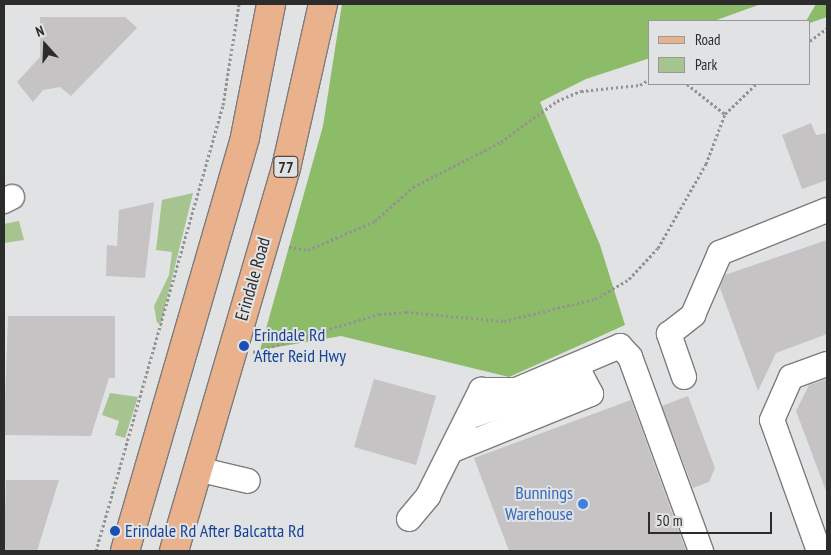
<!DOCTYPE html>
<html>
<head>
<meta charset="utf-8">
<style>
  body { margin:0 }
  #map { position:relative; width:831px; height:555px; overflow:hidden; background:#e1e2e3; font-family:"PT Sans Narrow",sans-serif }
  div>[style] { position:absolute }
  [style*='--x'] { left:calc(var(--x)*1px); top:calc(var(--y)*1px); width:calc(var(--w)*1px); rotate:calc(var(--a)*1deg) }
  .green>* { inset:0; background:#a5c48f }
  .forest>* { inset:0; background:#8dbc69 }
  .building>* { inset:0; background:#c5c3c4 }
  .path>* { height:3px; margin-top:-1.5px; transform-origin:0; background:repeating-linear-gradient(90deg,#939394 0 2.5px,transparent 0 5px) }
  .roads { filter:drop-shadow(1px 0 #7c7c7d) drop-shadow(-1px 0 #7c7c7d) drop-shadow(0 1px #7c7c7d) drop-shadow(0 -1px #7c7c7d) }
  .minor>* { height:24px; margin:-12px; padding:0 12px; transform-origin:12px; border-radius:12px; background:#fff }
  .major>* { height:28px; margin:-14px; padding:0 14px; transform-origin:14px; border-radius:14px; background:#eab28c }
  .dots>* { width:14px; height:14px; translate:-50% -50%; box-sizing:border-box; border:2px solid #e1e2e3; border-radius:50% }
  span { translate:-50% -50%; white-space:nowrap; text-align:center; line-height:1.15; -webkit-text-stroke:4px #e1e2e3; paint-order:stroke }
  .shield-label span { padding:1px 4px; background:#e1e2e3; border:1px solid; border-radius:4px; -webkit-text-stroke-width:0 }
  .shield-label { font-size:16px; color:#2c2c2d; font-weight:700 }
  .street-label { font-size:18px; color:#2c2c2d }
  .transit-label { font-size:18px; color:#164399 }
  .left { translate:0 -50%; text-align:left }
  .shop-label { font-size:18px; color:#366cbe }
  .right { translate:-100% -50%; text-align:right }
  .frame { position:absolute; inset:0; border:5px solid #2c2c2d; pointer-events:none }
  .legend { position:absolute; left:648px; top:20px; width:162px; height:65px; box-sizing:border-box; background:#e1e2e3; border:1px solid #99999a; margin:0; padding:6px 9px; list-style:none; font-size:15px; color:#2c2c2d }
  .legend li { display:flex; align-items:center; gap:10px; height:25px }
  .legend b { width:25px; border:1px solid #99999a }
  .north { position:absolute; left:20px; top:20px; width:50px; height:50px; -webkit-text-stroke:4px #e1e2e3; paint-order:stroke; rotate:340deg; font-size:14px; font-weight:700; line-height:20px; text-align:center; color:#2c2c2d }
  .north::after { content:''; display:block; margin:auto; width:18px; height:22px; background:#2c2c2d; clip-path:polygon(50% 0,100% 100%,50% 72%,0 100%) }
  .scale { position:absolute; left:648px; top:512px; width:124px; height:22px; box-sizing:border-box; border:2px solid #2c2c2d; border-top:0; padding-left:6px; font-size:15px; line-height:18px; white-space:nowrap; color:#2c2c2d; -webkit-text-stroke:4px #e1e2e3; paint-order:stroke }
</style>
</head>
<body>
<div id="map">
  <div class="green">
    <div style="clip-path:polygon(193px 193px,161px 323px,157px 323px,154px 306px,169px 275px,172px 252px,156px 250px,162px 200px)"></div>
    <div style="clip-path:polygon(19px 221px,24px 240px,4px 243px,4px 224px)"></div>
    <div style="clip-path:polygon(110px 393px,138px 397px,125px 438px,115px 435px,119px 421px,102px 415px)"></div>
  </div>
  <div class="forest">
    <div style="clip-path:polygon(342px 4px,761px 4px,714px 21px,650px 21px,650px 58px,586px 79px,540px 102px,600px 245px,625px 325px,509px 377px,341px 336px,260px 350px,323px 126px)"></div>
    <div style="clip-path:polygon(816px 4px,827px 4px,827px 17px,810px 23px,806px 21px)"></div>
  </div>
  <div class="building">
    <div style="clip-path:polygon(40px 17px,125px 17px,137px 28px,71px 96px,60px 87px,43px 90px,33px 102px,17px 82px,40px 57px)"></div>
    <div style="clip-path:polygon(811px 123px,816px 135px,827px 133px,827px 180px,802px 189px,782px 135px)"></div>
    <div style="clip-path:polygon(154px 202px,145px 278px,106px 276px,107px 245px,117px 246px,119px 210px)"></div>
    <div style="clip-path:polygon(827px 240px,827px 334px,776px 353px,758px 391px,720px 288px,725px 275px)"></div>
    <div style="clip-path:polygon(8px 316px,115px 316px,115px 378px,109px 378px,91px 436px,4px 435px)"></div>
    <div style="clip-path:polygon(374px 379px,436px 396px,416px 465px,354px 447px)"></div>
    <div style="clip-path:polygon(827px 379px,827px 491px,826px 491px,796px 411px,809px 385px)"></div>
    <div style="clip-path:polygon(688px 396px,715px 468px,709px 482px,693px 488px,662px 406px)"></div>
    <div style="clip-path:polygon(631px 400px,686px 551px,509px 551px,474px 458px)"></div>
    <div style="clip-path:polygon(6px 480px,59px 480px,37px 551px,4px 551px)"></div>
  </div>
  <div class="path">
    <div style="--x:810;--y:41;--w:21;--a:-37"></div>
    <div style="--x:687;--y:84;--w:48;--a:38.3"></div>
    <div style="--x:289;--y:247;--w:19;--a:9"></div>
    <div style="--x:308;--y:250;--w:73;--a:-23.4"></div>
    <div style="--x:375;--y:221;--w:51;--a:-41.8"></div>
    <div style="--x:413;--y:187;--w:99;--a:-27.1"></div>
    <div style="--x:501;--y:142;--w:69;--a:-36.2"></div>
    <div style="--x:557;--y:101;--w:26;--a:-23"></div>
    <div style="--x:581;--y:91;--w:59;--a:-5.8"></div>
    <div style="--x:640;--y:85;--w:12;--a:-31"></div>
    <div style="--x:253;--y:352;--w:132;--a:-16.8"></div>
    <div style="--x:379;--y:314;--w:27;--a:-4"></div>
    <div style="--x:406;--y:312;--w:98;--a:5.2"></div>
    <div style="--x:504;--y:321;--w:94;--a:-13.6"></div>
    <div style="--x:595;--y:299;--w:39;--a:-30"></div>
    <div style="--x:629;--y:279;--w:42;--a:-46.9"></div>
    <div style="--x:658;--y:248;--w:97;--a:-60.3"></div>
    <div style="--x:706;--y:164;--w:53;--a:-69.2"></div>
    <div style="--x:725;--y:114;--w:43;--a:-44.1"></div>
    <div style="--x:96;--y:551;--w:464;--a:-74.1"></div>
    <div style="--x:223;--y:105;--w:102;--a:-81"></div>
  </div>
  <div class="roads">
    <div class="minor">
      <div style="--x:4;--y:201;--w:9;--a:-27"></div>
      <div style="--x:684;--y:377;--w:46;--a:-109.2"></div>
      <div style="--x:669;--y:334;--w:31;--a:-38"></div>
      <div style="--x:693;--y:315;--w:68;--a:-66.5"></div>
      <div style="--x:720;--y:253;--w:115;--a:-21.9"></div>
      <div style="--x:453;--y:450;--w:149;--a:-22.1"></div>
      <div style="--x:591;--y:394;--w:19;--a:-118"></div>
      <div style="--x:582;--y:377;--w:120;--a:160.5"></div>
      <div style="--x:197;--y:469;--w:52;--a:13.2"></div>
      <div style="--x:409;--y:519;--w:30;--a:-50"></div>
      <div style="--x:428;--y:496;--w:119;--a:-63.4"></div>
      <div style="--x:481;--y:390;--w:35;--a:0"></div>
      <div style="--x:516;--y:390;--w:113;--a:-22.9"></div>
      <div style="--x:620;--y:346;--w:15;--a:48"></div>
      <div style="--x:630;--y:357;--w:207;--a:69.9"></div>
      <div style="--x:819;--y:551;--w:139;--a:-109.7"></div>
      <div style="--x:772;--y:420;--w:47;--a:-66.2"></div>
      <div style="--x:791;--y:377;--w:38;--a:-20"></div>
    </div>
    <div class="major">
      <div style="--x:125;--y:551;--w:431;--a:-73.8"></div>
      <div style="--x:245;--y:137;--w:136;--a:-78.9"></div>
      <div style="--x:174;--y:551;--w:399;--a:-73.7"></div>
      <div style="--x:286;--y:168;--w:168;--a:-77.3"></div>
    </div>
  </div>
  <div class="dots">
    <div style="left:244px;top:346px;background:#1a4fb4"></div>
    <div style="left:583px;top:504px;background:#3f7fe0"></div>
    <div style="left:115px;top:531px;background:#1a4fb4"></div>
  </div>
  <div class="shield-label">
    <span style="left:286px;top:167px">77</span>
  </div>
  <div class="street-label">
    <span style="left:253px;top:279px;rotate:-74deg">Erindale Road</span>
  </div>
  <div class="transit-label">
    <span class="left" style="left:254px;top:346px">Erindale Rd<br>After Reid Hwy</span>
    <span class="left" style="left:125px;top:531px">Erindale Rd After Balcatta Rd</span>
  </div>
  <div class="shop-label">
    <span class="right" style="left:573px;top:504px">Bunnings<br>Warehouse</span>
  </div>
  <div class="frame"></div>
  <ul class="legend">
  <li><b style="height:6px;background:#eab28c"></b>Road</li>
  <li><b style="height:14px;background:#a5c48f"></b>Park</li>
  </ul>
  <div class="north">N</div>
  <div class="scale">50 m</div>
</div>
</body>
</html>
